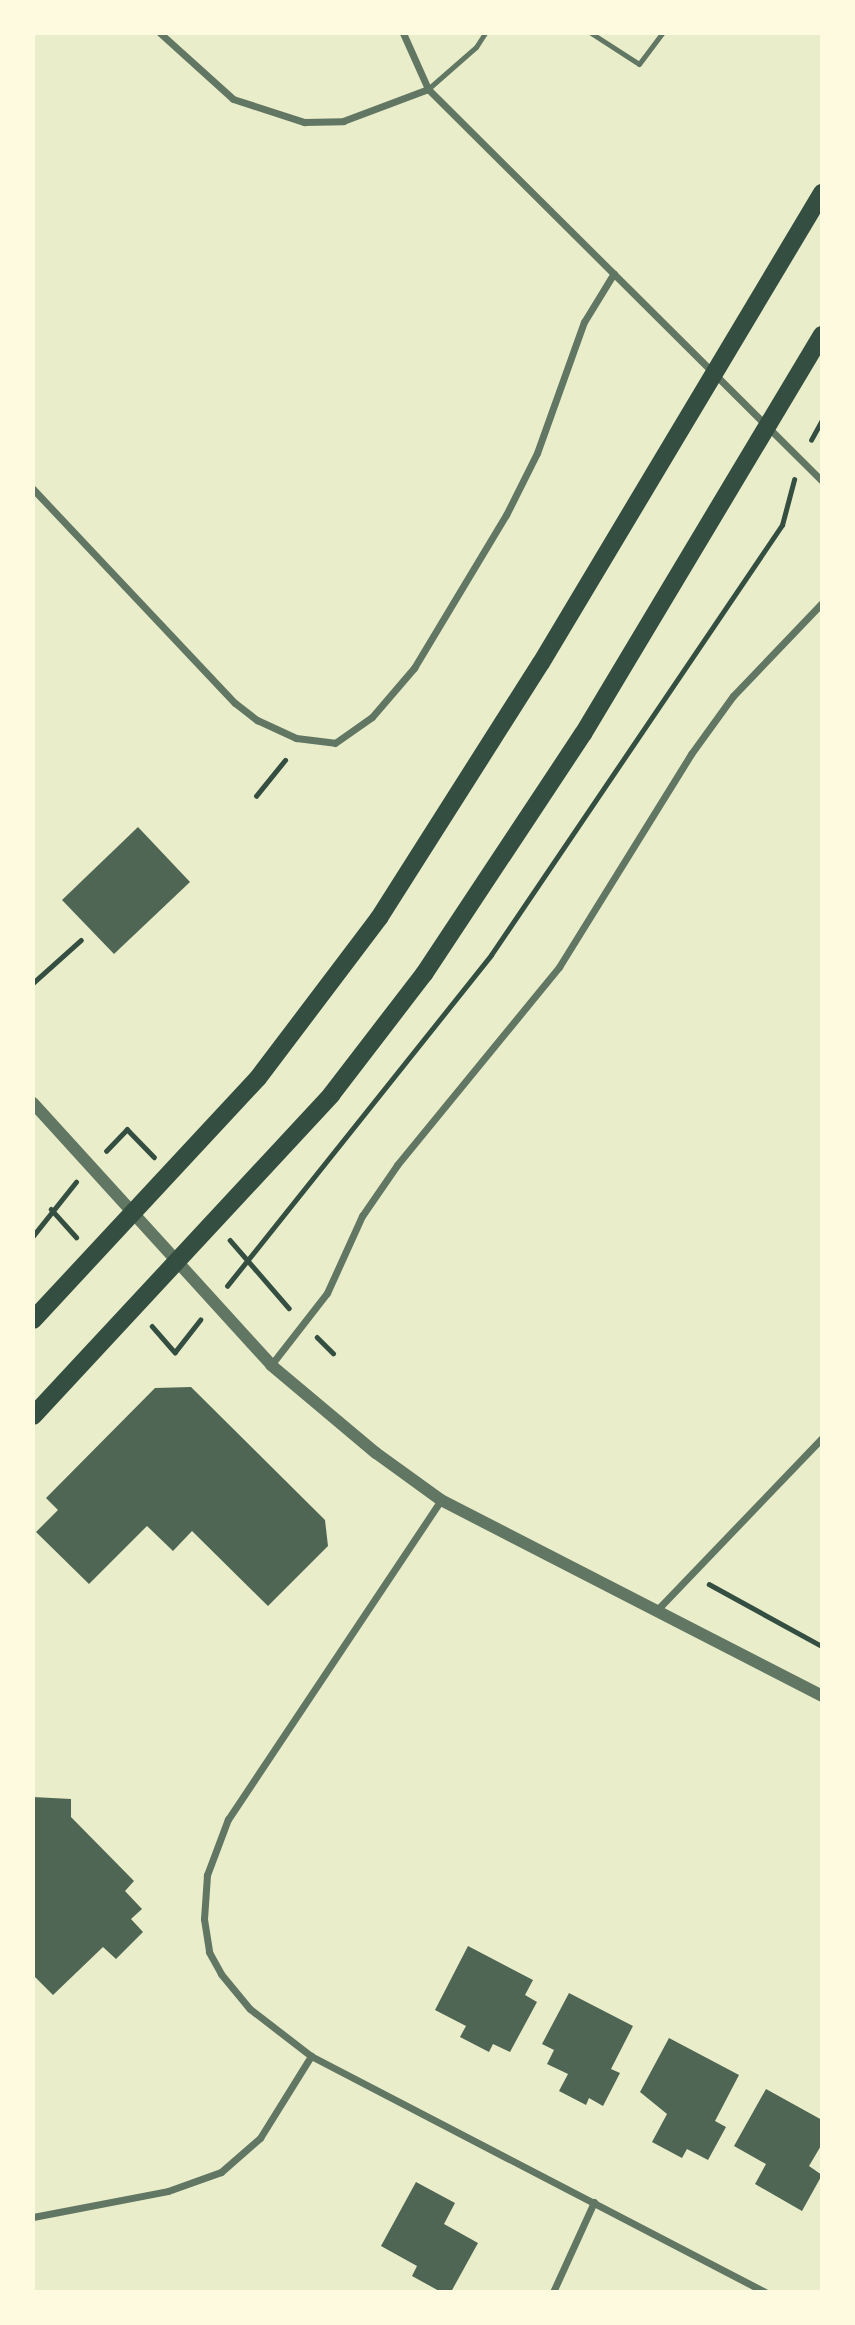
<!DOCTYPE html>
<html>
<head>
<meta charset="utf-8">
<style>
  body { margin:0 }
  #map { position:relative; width:855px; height:2325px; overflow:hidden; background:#e9edc9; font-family:"Golos Text",sans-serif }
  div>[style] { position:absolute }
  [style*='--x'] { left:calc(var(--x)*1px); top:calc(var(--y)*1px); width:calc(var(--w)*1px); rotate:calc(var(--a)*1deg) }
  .building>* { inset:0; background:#4f6655 }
  .path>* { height:4.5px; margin:-2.25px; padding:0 2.25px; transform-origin:2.25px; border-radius:2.25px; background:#344e41 }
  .service>* { height:5px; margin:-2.5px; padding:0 2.5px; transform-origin:2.5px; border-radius:2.5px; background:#617663 }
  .minor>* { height:7px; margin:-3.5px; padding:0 3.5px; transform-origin:3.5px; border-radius:3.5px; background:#617663 }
  .tertiary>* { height:12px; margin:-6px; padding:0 6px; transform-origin:6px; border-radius:6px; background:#617663 }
  .primary>* { height:18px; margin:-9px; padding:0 9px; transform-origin:9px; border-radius:9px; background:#344e41 }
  span { translate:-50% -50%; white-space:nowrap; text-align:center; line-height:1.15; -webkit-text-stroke:5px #fefae0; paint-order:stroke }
  .frame { position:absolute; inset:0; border:35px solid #fefae0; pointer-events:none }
</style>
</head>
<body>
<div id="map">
  <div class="building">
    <div style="clip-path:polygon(138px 827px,190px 882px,114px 954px,62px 900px)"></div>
    <div style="clip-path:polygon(191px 1387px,325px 1520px,328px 1546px,268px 1606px,192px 1531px,173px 1551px,147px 1526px,89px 1584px,36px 1532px,58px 1510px,46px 1498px,155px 1388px)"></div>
    <div style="clip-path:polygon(33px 1797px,71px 1799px,71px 1817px,134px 1881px,125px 1891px,142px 1909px,131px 1919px,143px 1932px,116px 1959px,103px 1947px,53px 1995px,33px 1975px)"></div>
    <div style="clip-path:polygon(468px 1946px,533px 1980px,525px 1995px,537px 2002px,510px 2052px,493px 2044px,489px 2052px,460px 2037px,466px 2026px,435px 2010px)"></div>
    <div style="clip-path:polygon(569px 1993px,633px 2026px,611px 2069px,620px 2073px,603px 2106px,589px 2098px,586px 2105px,559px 2091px,568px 2074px,547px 2064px,554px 2050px,542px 2044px)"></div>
    <div style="clip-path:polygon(669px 2038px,739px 2075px,715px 2121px,726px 2127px,708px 2160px,687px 2149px,682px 2158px,652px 2142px,667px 2114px,640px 2092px)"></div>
    <div style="clip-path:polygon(766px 2089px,822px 2120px,822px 2144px,809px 2166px,822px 2175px,802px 2211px,755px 2184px,766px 2164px,734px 2146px)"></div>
    <div style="clip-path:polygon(416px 2182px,455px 2203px,444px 2224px,478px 2243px,451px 2292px,441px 2292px,412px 2276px,417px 2266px,381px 2246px)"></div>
  </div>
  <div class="path">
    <div style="--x:811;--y:440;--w:23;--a:-61"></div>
    <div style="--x:256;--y:796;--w:46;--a:-51.1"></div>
    <div style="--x:33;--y:983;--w:64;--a:-41.9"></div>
    <div style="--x:106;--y:1151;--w:30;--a:-46"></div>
    <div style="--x:127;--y:1129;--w:39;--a:46"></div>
    <div style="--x:51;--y:1209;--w:38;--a:48"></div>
    <div style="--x:33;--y:1236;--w:69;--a:-51.5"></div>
    <div style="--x:230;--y:1240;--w:90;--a:49.1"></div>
    <div style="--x:227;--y:1286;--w:423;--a:-51.4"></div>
    <div style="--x:491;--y:955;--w:519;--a:-55.91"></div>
    <div style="--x:782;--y:525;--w:47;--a:-75.1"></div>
    <div style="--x:152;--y:1326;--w:35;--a:49"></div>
    <div style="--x:175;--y:1352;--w:41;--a:-52"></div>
    <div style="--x:317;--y:1337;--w:23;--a:45"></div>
    <div style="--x:709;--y:1584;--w:129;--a:28.8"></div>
  </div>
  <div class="service">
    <div style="--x:591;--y:33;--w:57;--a:32.9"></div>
    <div style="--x:639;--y:64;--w:39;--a:-53"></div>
    <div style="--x:428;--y:89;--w:64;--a:-41.2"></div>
    <div style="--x:476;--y:47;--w:17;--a:-57"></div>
  </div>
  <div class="minor">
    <div style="--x:160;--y:33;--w:98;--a:42.1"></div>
    <div style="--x:233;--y:99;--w:75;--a:17.9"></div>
    <div style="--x:304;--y:122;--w:39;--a:-1"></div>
    <div style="--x:343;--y:121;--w:91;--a:-20.6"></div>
    <div style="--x:403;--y:33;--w:61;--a:65.9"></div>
    <div style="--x:428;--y:89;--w:556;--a:44.85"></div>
    <div style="--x:33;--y:489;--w:294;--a:46.7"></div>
    <div style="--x:235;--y:703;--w:28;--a:38"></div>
    <div style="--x:257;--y:720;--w:43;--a:24.8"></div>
    <div style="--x:296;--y:738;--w:39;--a:7"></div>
    <div style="--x:335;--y:743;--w:45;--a:-35.1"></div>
    <div style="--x:372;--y:717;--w:65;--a:-49.4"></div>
    <div style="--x:414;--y:668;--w:179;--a:-59"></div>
    <div style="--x:506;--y:515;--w:69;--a:-63.4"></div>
    <div style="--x:537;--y:453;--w:139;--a:-70.3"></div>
    <div style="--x:584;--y:322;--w:57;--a:-58.5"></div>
    <div style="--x:271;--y:1365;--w:91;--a:-52.1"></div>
    <div style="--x:327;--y:1293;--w:85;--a:-65.6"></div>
    <div style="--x:362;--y:1216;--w:62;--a:-55.5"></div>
    <div style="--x:397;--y:1165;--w:256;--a:-50.7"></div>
    <div style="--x:559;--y:967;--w:251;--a:-58.2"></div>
    <div style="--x:691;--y:754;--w:72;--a:-54.1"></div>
    <div style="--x:733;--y:696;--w:129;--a:-46.3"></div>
    <div style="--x:441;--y:1500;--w:384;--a:123.7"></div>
    <div style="--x:228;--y:1819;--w:60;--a:110.6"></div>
    <div style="--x:207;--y:1875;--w:44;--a:93.9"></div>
    <div style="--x:204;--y:1919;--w:33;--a:81"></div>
    <div style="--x:209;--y:1952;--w:25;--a:61"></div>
    <div style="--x:221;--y:1974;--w:45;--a:50.4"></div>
    <div style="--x:250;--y:2009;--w:77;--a:37.6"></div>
    <div style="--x:311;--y:2056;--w:512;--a:27.47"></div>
    <div style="--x:657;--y:1610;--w:238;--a:-46.2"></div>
    <div style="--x:33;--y:2217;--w:137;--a:-10.9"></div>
    <div style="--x:168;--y:2191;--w:56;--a:-19.7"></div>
    <div style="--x:221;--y:2172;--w:52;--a:-41.1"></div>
    <div style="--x:260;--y:2138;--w:97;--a:-58.1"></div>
    <div style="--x:553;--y:2292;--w:99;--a:-65.5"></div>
  </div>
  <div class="tertiary">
    <div style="--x:33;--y:1103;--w:354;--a:47.7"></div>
    <div style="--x:271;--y:1365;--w:137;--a:40"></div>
    <div style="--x:376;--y:1453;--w:80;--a:35.9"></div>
    <div style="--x:441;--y:1500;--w:428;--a:27.2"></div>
  </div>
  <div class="primary">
    <div style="--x:33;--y:1320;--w:330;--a:-47.1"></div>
    <div style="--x:258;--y:1078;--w:201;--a:-52.9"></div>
    <div style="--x:379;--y:918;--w:302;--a:-57.6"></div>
    <div style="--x:541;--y:663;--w:548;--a:-59.13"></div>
    <div style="--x:33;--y:1416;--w:438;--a:-47.1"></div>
    <div style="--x:331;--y:1095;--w:153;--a:-52.5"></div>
    <div style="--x:424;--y:974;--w:288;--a:-56.5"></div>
    <div style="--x:583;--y:734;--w:465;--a:-59.1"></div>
  </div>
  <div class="frame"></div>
</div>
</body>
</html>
